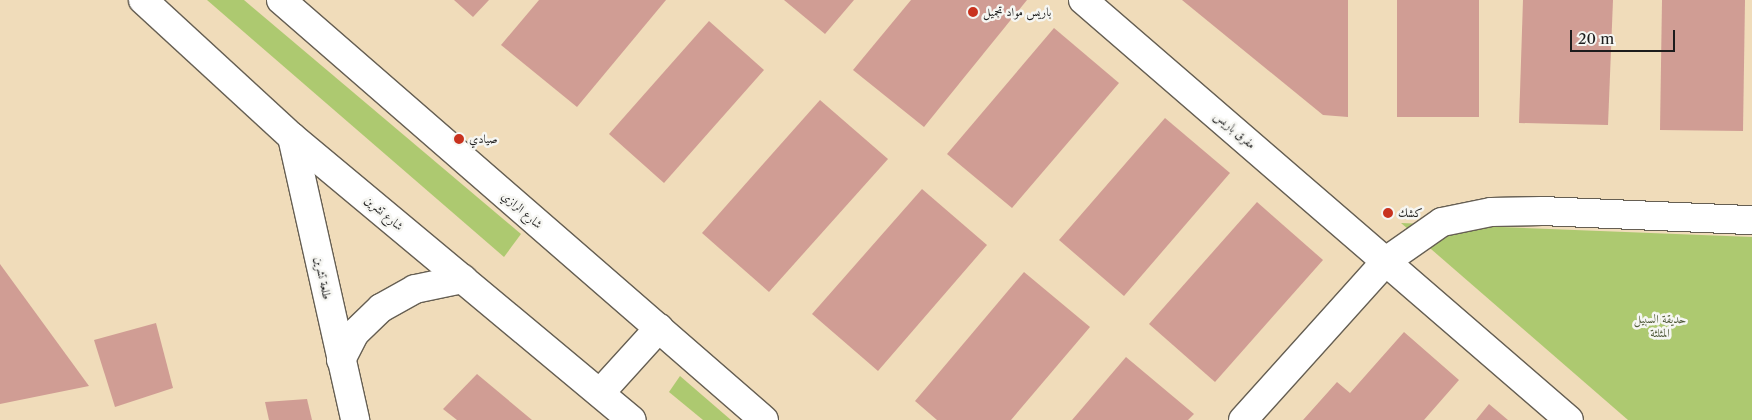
<!DOCTYPE html>
<html>
<head>
<meta charset="utf-8">
<style>
  body { margin:0 }
  #map { position:relative; width:1752px; height:420px; overflow:hidden; background:#f0dcba; font-family:"Libre Caslon Text",Amiri,serif }
  div>[style] { position:absolute }
  [style*='--x'] { left:calc(var(--x)*1px); top:calc(var(--y)*1px); width:calc(var(--w)*1px); rotate:calc(var(--a)*1deg) }
  .green>* { inset:0; background:#adc970 }
  .building>* { inset:0; background:#d09d94 }
  .roads { filter:drop-shadow(1px 0 #665f53) drop-shadow(-1px 0 #665f53) drop-shadow(0 1px #665f53) drop-shadow(0 -1px #665f53) }
  .minor>* { height:28px; margin:-14px; padding:0 14px; transform-origin:14px; border-radius:14px; background:#fff }
  .major>* { height:28px; margin:-14px; padding:0 14px; transform-origin:14px; border-radius:14px; background:#fff }
  .dots>* { width:14px; height:14px; translate:-50% -50%; box-sizing:border-box; border:2px solid #f6f6f2; border-radius:50% }
  span { translate:-50% -50%; white-space:nowrap; text-align:center; line-height:1.15; -webkit-text-stroke:5px #f6f6f2; paint-order:stroke }
  .poi-label { font-size:12px; color:#1c1c1c }
  .left { translate:0 -50%; text-align:left }
  .street-label { font-size:12px; color:#1c1c1c }
  .park-label { font-size:12px; color:#4f5939 }
  .scale { position:absolute; left:1570px; top:30px; width:105px; height:22px; box-sizing:border-box; border:2px solid #1c1c1c; border-top:0; padding-left:6px; font-size:15px; line-height:18px; white-space:nowrap; color:#1c1c1c; -webkit-text-stroke:4px #f6f6f2; paint-order:stroke }
</style>
</head>
<body>
<div id="map">
  <div class="green">
    <div style="clip-path:polygon(207px 0,244px 0,521px 234px,504px 257px)"></div>
    <div style="clip-path:polygon(1401px 223px,1752px 237px,1752px 420px,1628px 420px)"></div>
    <div style="clip-path:polygon(680px 376px,731px 420px,703px 420px,669px 392px)"></div>
  </div>
  <div class="building">
    <div style="clip-path:polygon(454px 0,489px 0,473px 17px)"></div>
    <div style="clip-path:polygon(539px 0,666px 0,577px 107px,501px 45px)"></div>
    <div style="clip-path:polygon(784px 0,854px 0,825px 34px)"></div>
    <div style="clip-path:polygon(911px 0,1027px 0,924px 127px,853px 70px)"></div>
    <div style="clip-path:polygon(1182px 0,1348px 0,1348px 117px,1323px 115px)"></div>
    <div style="clip-path:polygon(1397px 0,1479px 0,1479px 117px,1397px 117px)"></div>
    <div style="clip-path:polygon(1523px 0,1613px 0,1608px 125px,1519px 123px)"></div>
    <div style="clip-path:polygon(1662px 0,1745px 0,1743px 131px,1660px 130px)"></div>
    <div style="clip-path:polygon(709px 21px,764px 70px,664px 183px,609px 134px)"></div>
    <div style="clip-path:polygon(1054px 28px,1119px 83px,1012px 208px,947px 154px)"></div>
    <div style="clip-path:polygon(820px 100px,888px 159px,769px 292px,702px 233px)"></div>
    <div style="clip-path:polygon(1165px 118px,1230px 173px,1124px 296px,1059px 240px)"></div>
    <div style="clip-path:polygon(922px 189px,987px 245px,878px 371px,812px 314px)"></div>
    <div style="clip-path:polygon(1257px 202px,1323px 260px,1215px 382px,1149px 324px)"></div>
    <div style="clip-path:polygon(0 264px,89px 386px,0 404px)"></div>
    <div style="clip-path:polygon(1024px 272px,1090px 327px,1011px 420px,937px 420px,915px 401px)"></div>
    <div style="clip-path:polygon(156px 323px,173px 388px,115px 407px,94px 340px)"></div>
    <div style="clip-path:polygon(1404px 332px,1459px 380px,1424px 420px,1303px 420px,1337px 382px,1350px 393px)"></div>
    <div style="clip-path:polygon(1126px 357px,1194px 414px,1188px 420px,1072px 420px)"></div>
    <div style="clip-path:polygon(477px 374px,532px 420px,457px 420px,443px 409px)"></div>
    <div style="clip-path:polygon(307px 399px,312px 420px,269px 420px,265px 402px)"></div>
    <div style="clip-path:polygon(1489px 404px,1508px 420px,1476px 420px)"></div>
  </div>
  <div class="roads">
    <div class="minor">
      <div style="--x:1083;--y:0;--w:642;--a:40.83"></div>
      <div style="--x:292;--y:137;--w:290;--a:77.4"></div>
      <div style="--x:341;--y:360;--w:30;--a:-63"></div>
      <div style="--x:355;--y:333;--w:36;--a:-44"></div>
      <div style="--x:381;--y:308;--w:39;--a:-29"></div>
      <div style="--x:415;--y:289;--w:49;--a:-11.8"></div>
      <div style="--x:1243;--y:420;--w:214;--a:-48"></div>
      <div style="--x:1386;--y:261;--w:68;--a:-34.9"></div>
      <div style="--x:1442;--y:222;--w:50;--a:-11.5"></div>
      <div style="--x:1491;--y:212;--w:51;--a:-1.1"></div>
      <div style="--x:1542;--y:211;--w:210;--a:2.5"></div>
    </div>
    <div class="major">
      <div style="--x:143;--y:0;--w:202;--a:42.6"></div>
      <div style="--x:292;--y:137;--w:442;--a:39.8"></div>
      <div style="--x:281;--y:0;--w:640;--a:41.01"></div>
      <div style="--x:600;--y:393;--w:88;--a:-47.8"></div>
    </div>
  </div>
  <div class="dots">
    <div style="left:973px;top:12px;background:#c8321e"></div>
    <div style="left:459px;top:139px;background:#c8321e"></div>
    <div style="left:1388px;top:213px;background:#c8321e"></div>
  </div>
  <div class="poi-label">
    <span class="left" style="left:983px;top:12px">باريس مواد تجميل</span>
    <span class="left" style="left:469px;top:139px">صيادي</span>
    <span class="left" style="left:1398px;top:213px">كشك</span>
  </div>
  <div class="street-label">
    <span style="left:1235px;top:130px;rotate:41deg">مفرق باريس</span>
    <span style="left:522px;top:210px;rotate:41deg">شارع الرازي</span>
    <span style="left:384px;top:213px;rotate:40deg">شارع تشرين</span>
    <span style="left:323px;top:278px;rotate:78deg">طلعة تشرين</span>
  </div>
  <div class="park-label">
    <span style="left:1660px;top:326px">حديقة السبيل<br>المثلثة</span>
  </div>
  <div class="scale">20 m</div>
</div>
</body>
</html>
